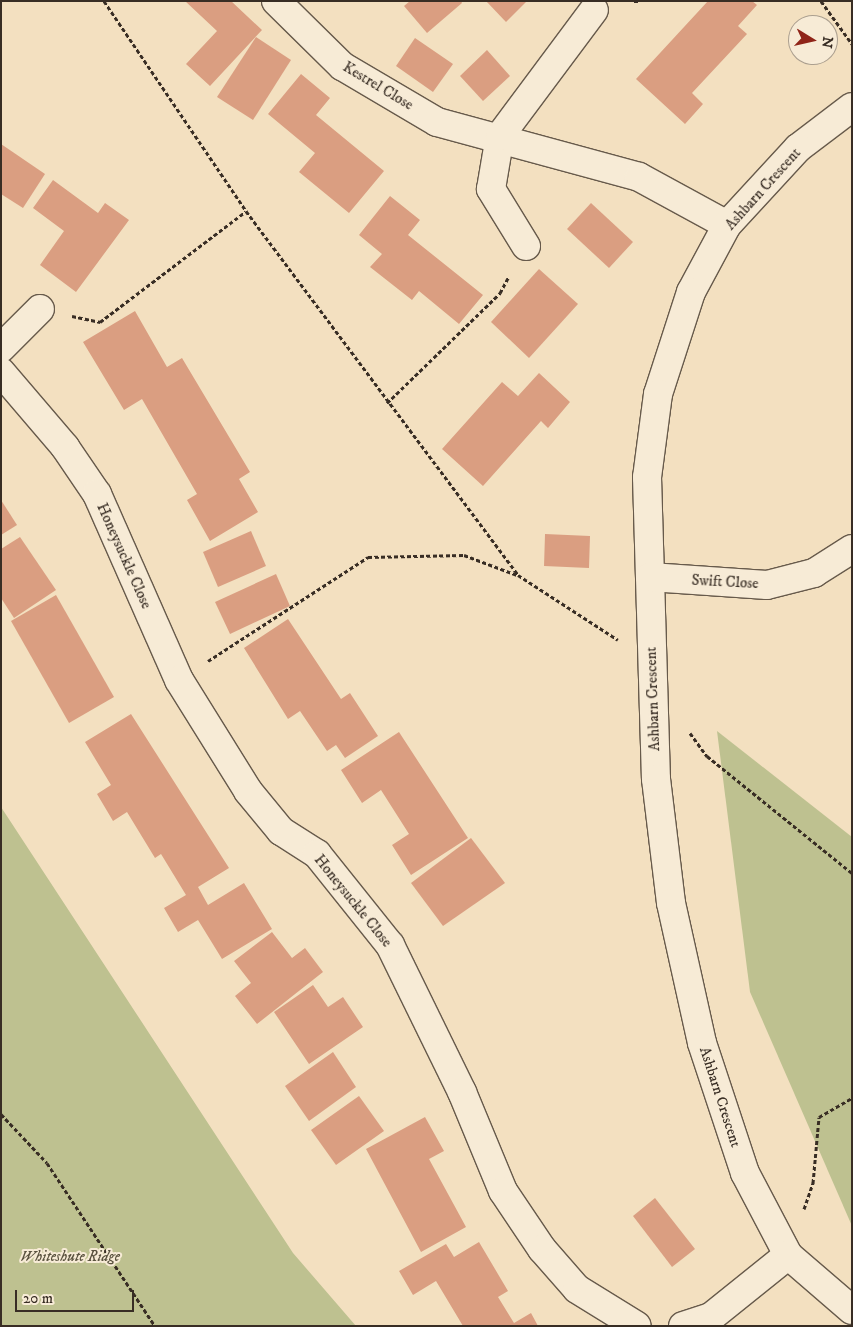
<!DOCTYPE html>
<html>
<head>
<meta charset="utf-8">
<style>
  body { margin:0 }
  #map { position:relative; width:853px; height:1327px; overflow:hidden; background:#f3e0c0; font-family:"IM FELL DW Pica",serif }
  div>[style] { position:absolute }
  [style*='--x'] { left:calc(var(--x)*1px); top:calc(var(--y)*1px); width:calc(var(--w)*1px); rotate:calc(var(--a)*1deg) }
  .green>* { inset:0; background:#bec190 }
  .building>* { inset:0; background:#da9e81 }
  .path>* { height:3px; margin-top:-1.5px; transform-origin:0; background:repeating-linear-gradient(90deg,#382d24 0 4px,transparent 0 6.5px) }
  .roads { filter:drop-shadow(1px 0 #675a4b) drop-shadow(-1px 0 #675a4b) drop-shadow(0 1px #675a4b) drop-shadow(0 -1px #675a4b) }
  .minor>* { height:28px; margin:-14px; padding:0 14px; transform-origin:14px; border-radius:14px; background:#f7ebd6 }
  span { translate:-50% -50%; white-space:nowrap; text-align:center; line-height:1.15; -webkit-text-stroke:4px #f7ebd6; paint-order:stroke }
  .street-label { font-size:15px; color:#382d24 }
  .park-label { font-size:15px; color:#5a523f; font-style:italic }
  .frame { position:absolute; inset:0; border:2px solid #382d24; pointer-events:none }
  .north { position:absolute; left:788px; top:15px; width:50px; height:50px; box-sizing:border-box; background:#f7ebd6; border:1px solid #ab9f8f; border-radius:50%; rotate:99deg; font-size:14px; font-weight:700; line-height:20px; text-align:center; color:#382d24 }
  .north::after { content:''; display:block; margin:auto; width:18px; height:22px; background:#8f2418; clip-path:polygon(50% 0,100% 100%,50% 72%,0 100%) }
  .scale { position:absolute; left:15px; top:1290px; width:119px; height:22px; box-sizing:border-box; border:2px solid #382d24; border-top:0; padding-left:6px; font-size:15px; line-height:18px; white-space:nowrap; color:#382d24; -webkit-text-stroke:4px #f7ebd6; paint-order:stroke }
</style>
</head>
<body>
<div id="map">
  <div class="green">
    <div style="clip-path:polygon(717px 731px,852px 837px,852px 1226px,750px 992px)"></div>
    <div style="clip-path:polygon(1px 807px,293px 1253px,356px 1326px,1px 1326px)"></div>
  </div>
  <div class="building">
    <div style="clip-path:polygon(185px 1px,231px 1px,262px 30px,210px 86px,186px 64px,217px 31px)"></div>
    <div style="clip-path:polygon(410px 1px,461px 1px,462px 3px,427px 33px,404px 6px)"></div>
    <div style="clip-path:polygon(486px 1px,527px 1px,506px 22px)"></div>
    <div style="clip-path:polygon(708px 1px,752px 1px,757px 5px,738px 26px,747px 34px,692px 93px,703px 104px,685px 124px,636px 79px)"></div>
    <div style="clip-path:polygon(256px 37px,291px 60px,253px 120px,217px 97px)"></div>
    <div style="clip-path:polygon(415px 38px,453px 64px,433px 92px,396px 66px)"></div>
    <div style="clip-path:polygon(487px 50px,510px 76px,483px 101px,460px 76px)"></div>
    <div style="clip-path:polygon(301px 74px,330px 98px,316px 115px,384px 171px,349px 213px,299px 172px,315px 153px,268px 114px)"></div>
    <div style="clip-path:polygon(1px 144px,45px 174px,23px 208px,1px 194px)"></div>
    <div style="clip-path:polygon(53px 180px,98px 213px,105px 203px,129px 220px,76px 292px,40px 265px,64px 231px,33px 208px)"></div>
    <div style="clip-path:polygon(390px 196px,420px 220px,408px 235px,483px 295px,459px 324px,419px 291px,412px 300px,370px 267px,382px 254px,359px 235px)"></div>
    <div style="clip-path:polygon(591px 203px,633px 242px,609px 268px,567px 229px)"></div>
    <div style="clip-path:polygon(539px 269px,578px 304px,529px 358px,491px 322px)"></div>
    <div style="clip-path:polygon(135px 311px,167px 367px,182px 358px,250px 472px,239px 479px,258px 512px,210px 541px,187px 500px,197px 494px,142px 399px,124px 410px,83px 342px)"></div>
    <div style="clip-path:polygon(539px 373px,570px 402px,548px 428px,541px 421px,483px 486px,442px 449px,502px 382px,518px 396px)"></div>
    <div style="clip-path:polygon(1px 500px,17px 525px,1px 535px)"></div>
    <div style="clip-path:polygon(251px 531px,266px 566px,218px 587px,203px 552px)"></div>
    <div style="clip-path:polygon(545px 534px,590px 536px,589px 568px,544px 566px)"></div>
    <div style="clip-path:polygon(20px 537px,56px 590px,14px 618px,1px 598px,1px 549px)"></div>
    <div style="clip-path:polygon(276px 574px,290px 606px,230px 634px,215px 602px)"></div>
    <div style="clip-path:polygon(56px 595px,114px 697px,69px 723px,11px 621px)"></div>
    <div style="clip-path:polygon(288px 619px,341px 699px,350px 693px,378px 736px,345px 758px,336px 745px,327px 751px,300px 711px,288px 719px,244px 648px)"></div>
    <div style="clip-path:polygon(131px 714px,229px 868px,198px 887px,208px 905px,244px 883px,272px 929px,222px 959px,198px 920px,178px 932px,164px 908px,186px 895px,161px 854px,155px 858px,127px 812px,113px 821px,97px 794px,111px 785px,85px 742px)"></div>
    <div style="clip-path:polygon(399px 732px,468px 838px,411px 875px,392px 845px,409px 834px,381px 790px,362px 803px,341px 770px)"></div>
    <div style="clip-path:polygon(471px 838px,505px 883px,443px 926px,411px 883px)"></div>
    <div style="clip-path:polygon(272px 932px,292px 958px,305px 948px,323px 972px,257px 1024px,235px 996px,251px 983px,234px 961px)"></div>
    <div style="clip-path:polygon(313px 985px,328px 1007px,343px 997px,363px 1027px,309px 1064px,274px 1012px)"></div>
    <div style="clip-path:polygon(333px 1052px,356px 1087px,309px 1121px,285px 1086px)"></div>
    <div style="clip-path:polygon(359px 1096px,384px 1131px,336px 1165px,311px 1130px)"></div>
    <div style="clip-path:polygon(425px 1117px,444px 1151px,429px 1159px,466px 1227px,421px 1252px,366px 1149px)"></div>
    <div style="clip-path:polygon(655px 1198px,695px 1249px,672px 1267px,633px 1216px)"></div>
    <div style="clip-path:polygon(479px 1242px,508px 1291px,498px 1297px,514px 1323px,531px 1313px,538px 1326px,463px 1326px,436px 1281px,413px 1295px,399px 1271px,446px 1244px,454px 1257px)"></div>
  </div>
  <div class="path">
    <div style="--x:104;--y:1;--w:254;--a:55.9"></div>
    <div style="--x:246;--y:211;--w:454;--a:53.2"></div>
    <div style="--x:518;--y:575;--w:119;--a:33"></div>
    <div style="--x:634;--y:1;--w:7;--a:0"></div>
    <div style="--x:821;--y:1;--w:53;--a:54.2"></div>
    <div style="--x:72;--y:316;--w:29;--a:12"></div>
    <div style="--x:100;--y:322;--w:183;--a:-37.2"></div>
    <div style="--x:387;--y:403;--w:158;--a:-44.2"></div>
    <div style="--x:500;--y:293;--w:19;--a:-62"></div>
    <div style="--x:208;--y:661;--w:191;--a:-33"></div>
    <div style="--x:368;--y:557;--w:96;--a:-1.2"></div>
    <div style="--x:464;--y:555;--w:57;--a:20.7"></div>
    <div style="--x:690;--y:733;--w:29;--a:54"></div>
    <div style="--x:707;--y:756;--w:186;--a:38.9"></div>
    <div style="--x:1;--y:1114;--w:67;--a:46.8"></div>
    <div style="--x:47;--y:1163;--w:196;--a:56.5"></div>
    <div style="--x:804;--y:1209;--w:28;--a:-71"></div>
    <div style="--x:813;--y:1183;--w:66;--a:-84.8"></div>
    <div style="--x:819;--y:1117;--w:38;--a:-30"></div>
  </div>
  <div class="roads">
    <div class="minor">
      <div style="--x:276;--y:1;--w:93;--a:44.6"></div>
      <div style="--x:342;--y:66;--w:110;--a:30.5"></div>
      <div style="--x:437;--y:122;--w:209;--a:15.2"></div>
      <div style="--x:639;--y:177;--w:100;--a:28.6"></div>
      <div style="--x:852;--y:107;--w:68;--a:142.8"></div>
      <div style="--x:798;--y:148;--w:105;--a:132.7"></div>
      <div style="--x:727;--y:225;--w:76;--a:118.2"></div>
      <div style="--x:691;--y:292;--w:107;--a:107.9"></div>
      <div style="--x:658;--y:394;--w:84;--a:97.5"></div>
      <div style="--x:647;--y:477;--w:302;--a:88.3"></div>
      <div style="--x:656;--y:779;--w:125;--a:83.1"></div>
      <div style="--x:671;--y:903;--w:143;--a:77.5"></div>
      <div style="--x:702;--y:1043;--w:137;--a:71.7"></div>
      <div style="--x:745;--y:1173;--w:93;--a:62.3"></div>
      <div style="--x:788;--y:1255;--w:84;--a:40.7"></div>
      <div style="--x:526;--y:246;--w:67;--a:-121.6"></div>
      <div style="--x:491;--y:189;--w:54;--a:-80.4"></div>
      <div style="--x:500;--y:136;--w:157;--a:-53.3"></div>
      <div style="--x:1;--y:348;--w:55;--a:-45"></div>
      <div style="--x:1;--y:372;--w:99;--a:49.5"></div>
      <div style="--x:65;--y:447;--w:57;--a:55.8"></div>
      <div style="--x:97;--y:494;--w:203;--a:66.2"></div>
      <div style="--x:179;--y:680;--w:131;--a:58.1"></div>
      <div style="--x:248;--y:791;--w:52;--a:50.5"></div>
      <div style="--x:281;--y:831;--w:43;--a:32.6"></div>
      <div style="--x:317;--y:854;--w:117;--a:51.3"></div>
      <div style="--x:390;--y:945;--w:164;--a:63.9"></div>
      <div style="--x:462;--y:1092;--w:107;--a:67.5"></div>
      <div style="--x:503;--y:1191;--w:70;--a:56.1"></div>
      <div style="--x:542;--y:1249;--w:53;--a:48.8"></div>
      <div style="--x:577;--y:1289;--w:70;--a:31.7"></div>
      <div style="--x:650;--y:577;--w:117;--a:3.9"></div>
      <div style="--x:767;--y:585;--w:49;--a:-14.3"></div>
      <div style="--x:814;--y:573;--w:45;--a:-32.3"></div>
      <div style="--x:683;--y:1326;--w:29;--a:-18"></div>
      <div style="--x:711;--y:1317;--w:99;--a:-38.8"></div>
    </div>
  </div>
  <div class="street-label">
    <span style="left:378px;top:86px;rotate:31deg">Kestrel Close</span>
    <span style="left:763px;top:189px;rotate:-48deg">Ashbarn Crescent</span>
    <span style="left:124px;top:556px;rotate:66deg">Honeysuckle Close</span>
    <span style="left:725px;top:582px;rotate:3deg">Swift Close</span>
    <span style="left:653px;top:699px;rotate:-92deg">Ashbarn Crescent</span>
    <span style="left:353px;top:901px;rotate:51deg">Honeysuckle Close</span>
    <span style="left:720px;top:1097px;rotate:72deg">Ashbarn Crescent</span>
  </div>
  <div class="park-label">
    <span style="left:70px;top:1257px">Whiteshute Ridge</span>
  </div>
  <div class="frame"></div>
  <div class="north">N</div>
  <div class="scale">20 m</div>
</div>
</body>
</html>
